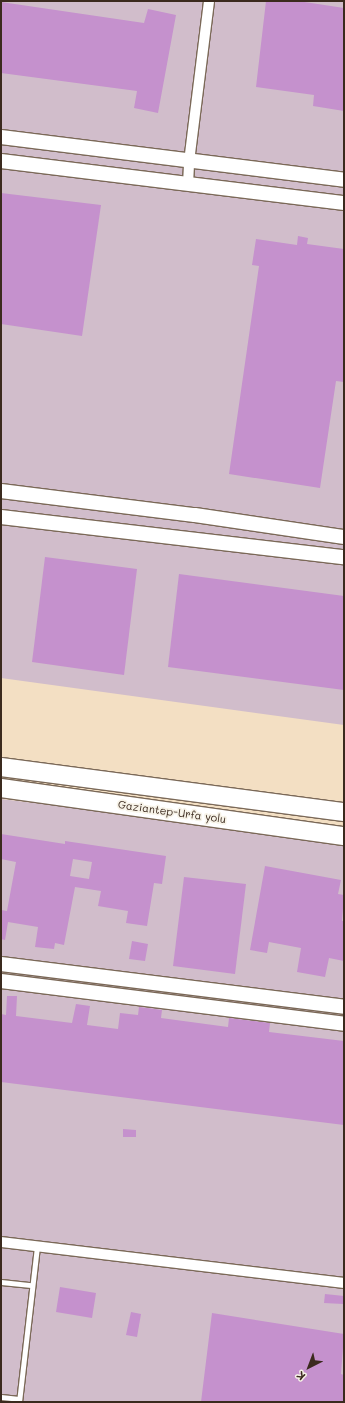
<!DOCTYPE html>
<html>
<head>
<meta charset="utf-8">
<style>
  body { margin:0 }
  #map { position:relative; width:345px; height:1403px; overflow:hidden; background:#f3dfc3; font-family:Mali,sans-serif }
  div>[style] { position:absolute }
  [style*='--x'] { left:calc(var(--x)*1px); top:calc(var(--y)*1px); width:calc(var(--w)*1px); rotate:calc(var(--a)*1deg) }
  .industrial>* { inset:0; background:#d1bdcb }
  .building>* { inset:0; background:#c591cd }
  .roads { filter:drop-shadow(1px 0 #7b6958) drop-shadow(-1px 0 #7b6958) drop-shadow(0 1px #7b6958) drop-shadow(0 -1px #7b6958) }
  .lane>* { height:5px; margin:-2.5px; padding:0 2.5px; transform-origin:2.5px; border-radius:2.5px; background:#fff }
  .street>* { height:10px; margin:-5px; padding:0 5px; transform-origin:5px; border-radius:5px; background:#fff }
  .secondary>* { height:14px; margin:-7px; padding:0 7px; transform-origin:7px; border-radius:7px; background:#fff }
  .highway>* { height:18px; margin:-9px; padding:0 9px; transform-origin:9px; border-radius:9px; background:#fff }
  span { translate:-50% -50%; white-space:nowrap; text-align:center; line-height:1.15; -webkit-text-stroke:3.5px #f7f3e8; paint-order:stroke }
  .street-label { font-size:11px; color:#3b2a1e }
  .frame { position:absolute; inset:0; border:2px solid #3b2a1e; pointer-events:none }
  .north { position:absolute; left:289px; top:1347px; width:40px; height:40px; -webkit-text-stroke:3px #f7f3e8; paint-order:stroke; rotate:222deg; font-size:11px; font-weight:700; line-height:16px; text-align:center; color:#3b2a1e }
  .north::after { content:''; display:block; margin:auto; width:14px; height:18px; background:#3b2a1e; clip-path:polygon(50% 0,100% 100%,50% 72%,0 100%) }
</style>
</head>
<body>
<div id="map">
  <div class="industrial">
    <div style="clip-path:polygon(1px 1px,344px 1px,344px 725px,1px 678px)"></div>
    <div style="clip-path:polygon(1px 799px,344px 840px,344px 1402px,1px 1402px)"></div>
  </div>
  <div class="building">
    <div style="clip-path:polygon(266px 1px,298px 1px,344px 8px,344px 111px,313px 106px,314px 95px,256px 87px)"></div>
    <div style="clip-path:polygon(1px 2px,144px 23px,148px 9px,176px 15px,158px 113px,134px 108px,137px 91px,1px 73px)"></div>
    <div style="clip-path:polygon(1px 193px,101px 205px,82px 336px,1px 324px)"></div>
    <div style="clip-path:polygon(298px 236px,308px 238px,307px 244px,344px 249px,344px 382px,336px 381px,320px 488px,229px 474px,259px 266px,252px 265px,256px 239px,297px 245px)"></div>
    <div style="clip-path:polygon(45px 557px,137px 569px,124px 675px,32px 662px)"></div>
    <div style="clip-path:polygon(179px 574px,344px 596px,344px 690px,168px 667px)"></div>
    <div style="clip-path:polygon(evenodd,1px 834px,65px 844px,65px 841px,166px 856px,162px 884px,154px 883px,147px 926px,126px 923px,128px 911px,98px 906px,101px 891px,75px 887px,64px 945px,55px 943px,54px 949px,35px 947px,38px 927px,8px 922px,5px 940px,1px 939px,1px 910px,7px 911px,16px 862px,1px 859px,1px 834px,73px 859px,92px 862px,89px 879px,70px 876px,73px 859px)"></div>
    <div style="clip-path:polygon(265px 866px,341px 880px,338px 894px,344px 895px,342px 921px,344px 921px,344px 961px,329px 958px,325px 977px,297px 972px,301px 948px,269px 942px,267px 953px,250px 950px)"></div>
    <div style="clip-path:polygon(184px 877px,246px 884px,235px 974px,173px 966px)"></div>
    <div style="clip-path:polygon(132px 941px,148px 944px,145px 961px,129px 959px)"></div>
    <div style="clip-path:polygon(7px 996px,17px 996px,16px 1016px,72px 1023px,76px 1004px,90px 1006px,87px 1025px,118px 1029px,120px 1013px,138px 1015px,139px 1007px,162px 1010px,161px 1018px,228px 1027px,229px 1018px,270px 1023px,269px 1032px,344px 1041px,344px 1125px,1px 1082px,1px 1014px,6px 1015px)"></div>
    <div style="clip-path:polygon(123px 1129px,136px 1130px,136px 1137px,123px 1137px)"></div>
    <div style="clip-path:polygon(60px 1287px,96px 1293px,92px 1318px,56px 1312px)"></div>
    <div style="clip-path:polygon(325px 1294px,344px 1296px,343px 1304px,324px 1303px)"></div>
    <div style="clip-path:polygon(131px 1312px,141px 1314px,137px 1337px,126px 1335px)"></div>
    <div style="clip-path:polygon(212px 1313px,344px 1334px,341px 1374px,344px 1375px,344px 1402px,201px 1402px)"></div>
  </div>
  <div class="roads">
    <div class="lane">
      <div style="--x:1;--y:1282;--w:30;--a:6"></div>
      <div style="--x:1;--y:1397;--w:18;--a:6"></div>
      <div style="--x:19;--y:1402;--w:156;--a:-83.4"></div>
    </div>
    <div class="street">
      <div style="--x:188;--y:184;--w:22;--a:-87"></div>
      <div style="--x:189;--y:162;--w:162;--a:-82.9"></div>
      <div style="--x:1;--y:1242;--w:345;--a:6.8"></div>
    </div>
    <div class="secondary">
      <div style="--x:1;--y:137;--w:346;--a:7.1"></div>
      <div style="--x:1;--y:161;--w:346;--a:7"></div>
      <div style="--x:1;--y:491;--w:195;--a:7.1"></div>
      <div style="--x:195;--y:515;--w:151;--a:8.4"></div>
      <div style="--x:1;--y:517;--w:345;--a:6.7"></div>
      <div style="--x:1;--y:964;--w:346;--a:7.1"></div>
      <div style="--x:1;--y:981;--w:346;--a:7.1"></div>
    </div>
    <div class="highway">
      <div style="--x:1;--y:767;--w:346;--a:7.5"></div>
      <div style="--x:1;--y:788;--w:346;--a:8"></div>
    </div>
  </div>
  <div class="street-label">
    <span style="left:172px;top:812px;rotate:8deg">Gaziantep-Urfa yolu</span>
  </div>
  <div class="frame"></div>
  <div class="north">K</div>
</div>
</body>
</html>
